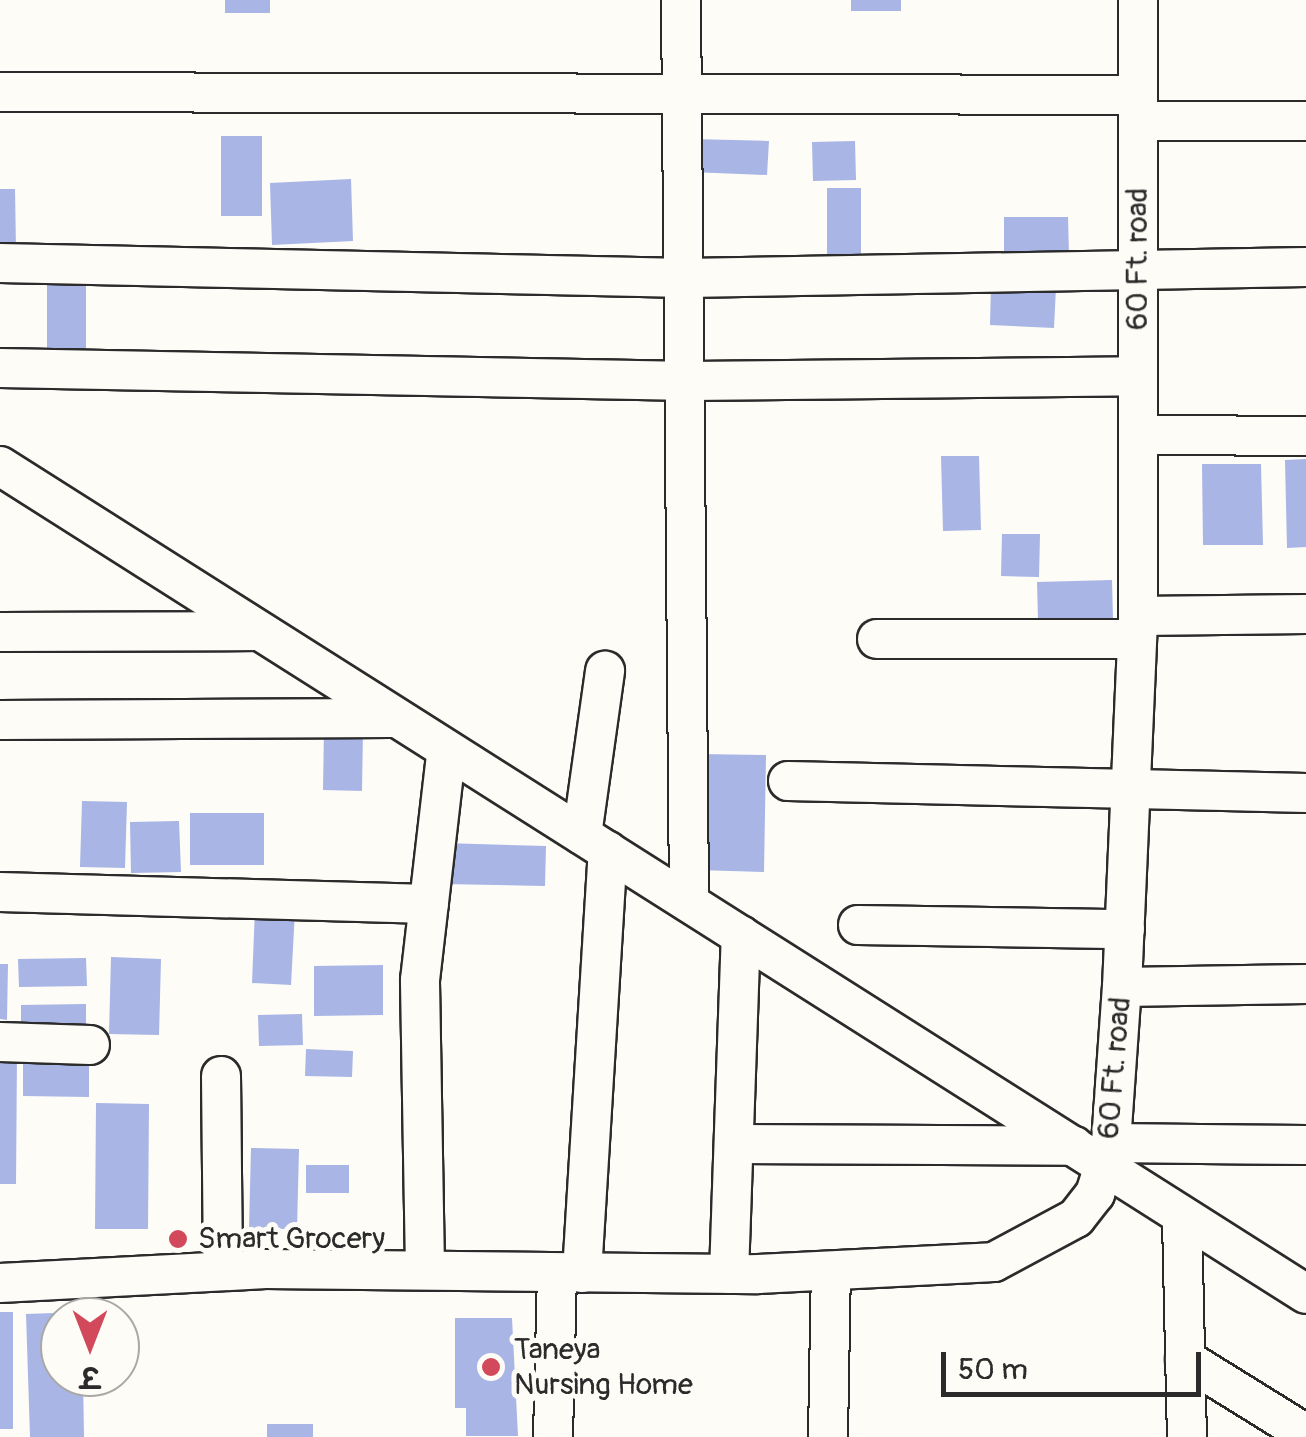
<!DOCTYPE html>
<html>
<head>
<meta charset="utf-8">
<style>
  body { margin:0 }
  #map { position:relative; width:1306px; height:1437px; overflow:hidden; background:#fdfcf7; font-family:Pangolin,"Playpen Sans Deva",sans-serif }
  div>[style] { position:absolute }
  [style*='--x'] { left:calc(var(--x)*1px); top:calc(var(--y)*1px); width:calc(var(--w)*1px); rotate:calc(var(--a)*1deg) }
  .building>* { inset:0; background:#a8b5e5 }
  .roads { filter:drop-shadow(2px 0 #2b2b2b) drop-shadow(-2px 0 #2b2b2b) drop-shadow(0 2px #2b2b2b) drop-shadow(0 -2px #2b2b2b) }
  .minor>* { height:38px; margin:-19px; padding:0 19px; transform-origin:19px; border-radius:19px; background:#fdfcf7 }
  .dots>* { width:28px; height:28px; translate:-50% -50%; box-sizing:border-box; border:5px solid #fdfcf7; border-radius:50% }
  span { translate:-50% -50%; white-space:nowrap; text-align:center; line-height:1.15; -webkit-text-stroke:10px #fdfcf7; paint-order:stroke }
  .street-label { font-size:30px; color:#2b2b2b }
  .poi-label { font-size:30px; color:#2b2b2b }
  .left { translate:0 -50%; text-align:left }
  .north { position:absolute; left:40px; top:1297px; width:100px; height:100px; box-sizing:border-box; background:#fdfcf7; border:2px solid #a9a8a5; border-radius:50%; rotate:180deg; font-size:28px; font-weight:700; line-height:40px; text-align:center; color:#2b2b2b }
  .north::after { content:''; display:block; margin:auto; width:35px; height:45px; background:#d1495b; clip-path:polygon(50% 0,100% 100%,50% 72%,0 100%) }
  .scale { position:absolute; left:941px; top:1352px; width:260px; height:45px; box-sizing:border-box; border:5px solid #2b2b2b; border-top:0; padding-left:12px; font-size:30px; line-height:35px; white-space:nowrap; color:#2b2b2b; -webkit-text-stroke:8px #fdfcf7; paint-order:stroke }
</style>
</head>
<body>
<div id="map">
  <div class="building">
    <div style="clip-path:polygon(225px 0,270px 0,270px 13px,225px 13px)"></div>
    <div style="clip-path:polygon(851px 0,901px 0,901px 11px,851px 11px)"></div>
    <div style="clip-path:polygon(221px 136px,262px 136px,262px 216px,221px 216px)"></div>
    <div style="clip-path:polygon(692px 139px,769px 141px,767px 175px,691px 172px)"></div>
    <div style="clip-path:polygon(855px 141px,856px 180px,813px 181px,812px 142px)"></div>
    <div style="clip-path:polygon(351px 179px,353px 241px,272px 245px,270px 183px)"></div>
    <div style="clip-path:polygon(827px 188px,861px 188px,861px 258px,827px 258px)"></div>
    <div style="clip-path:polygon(0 189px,15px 189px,16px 251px,0 251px)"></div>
    <div style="clip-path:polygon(1004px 217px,1068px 217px,1069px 256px,1004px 256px)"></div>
    <div style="clip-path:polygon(47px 268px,86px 268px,86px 351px,47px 351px)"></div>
    <div style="clip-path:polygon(991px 285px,1056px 287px,1054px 328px,990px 325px)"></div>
    <div style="clip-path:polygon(941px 456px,979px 456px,981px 530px,943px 531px)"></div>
    <div style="clip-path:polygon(1306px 459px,1306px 547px,1287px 548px,1285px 460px)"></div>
    <div style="clip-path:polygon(1202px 464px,1261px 464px,1263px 545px,1203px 545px)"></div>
    <div style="clip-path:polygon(1002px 534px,1040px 534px,1039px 577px,1001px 576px)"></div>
    <div style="clip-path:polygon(1112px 580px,1113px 619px,1038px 620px,1037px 582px)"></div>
    <div style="clip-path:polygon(324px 727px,363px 728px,362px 791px,323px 790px)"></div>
    <div style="clip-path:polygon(699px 754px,766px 755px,764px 872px,697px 870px)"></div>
    <div style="clip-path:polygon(82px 801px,127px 802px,125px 868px,80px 867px)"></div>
    <div style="clip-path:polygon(190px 813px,264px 813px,264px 865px,190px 865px)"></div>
    <div style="clip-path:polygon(179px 821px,181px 872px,131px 873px,130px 822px)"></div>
    <div style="clip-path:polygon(443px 843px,546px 846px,545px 886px,442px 884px)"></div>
    <div style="clip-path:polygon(255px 909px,295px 910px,291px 985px,252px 983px)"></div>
    <div style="clip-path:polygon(111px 957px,161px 959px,159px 1035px,109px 1034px)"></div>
    <div style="clip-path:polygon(86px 958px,87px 986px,19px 987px,18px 959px)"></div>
    <div style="clip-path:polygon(0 964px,8px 964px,7px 1020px,0 1019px)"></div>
    <div style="clip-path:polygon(383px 965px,383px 1015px,314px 1016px,314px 966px)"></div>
    <div style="clip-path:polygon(86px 1004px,86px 1036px,21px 1036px,21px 1005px)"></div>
    <div style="clip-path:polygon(302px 1014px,303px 1045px,259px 1046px,258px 1015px)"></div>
    <div style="clip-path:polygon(306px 1049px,353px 1051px,352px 1077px,305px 1076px)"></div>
    <div style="clip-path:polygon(0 1051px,17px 1051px,16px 1184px,0 1184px)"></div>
    <div style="clip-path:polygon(23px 1057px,89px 1057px,89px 1097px,23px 1096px)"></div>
    <div style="clip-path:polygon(96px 1103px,149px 1104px,148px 1229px,95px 1229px)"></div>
    <div style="clip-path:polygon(251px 1148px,299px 1149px,297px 1229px,249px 1229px)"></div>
    <div style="clip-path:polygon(306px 1165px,349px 1165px,349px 1193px,306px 1193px)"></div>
    <div style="clip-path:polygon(0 1312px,13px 1312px,13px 1429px,0 1429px)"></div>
    <div style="clip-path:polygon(81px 1312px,60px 1317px,60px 1377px,83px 1377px,84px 1437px,30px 1437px,26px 1314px)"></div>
    <div style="clip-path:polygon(455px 1318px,512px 1318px,518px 1436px,466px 1436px,466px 1408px,455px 1408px)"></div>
    <div style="clip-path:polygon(267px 1424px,313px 1424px,313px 1437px,267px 1437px)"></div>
  </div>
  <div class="roads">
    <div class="minor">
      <div style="--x:681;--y:0;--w:902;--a:89.49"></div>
      <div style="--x:0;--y:92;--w:1138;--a:0.15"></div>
      <div style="--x:1138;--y:121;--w:168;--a:0"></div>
      <div style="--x:0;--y:263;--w:686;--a:1.25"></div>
      <div style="--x:686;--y:278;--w:620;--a:-1.02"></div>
      <div style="--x:0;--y:368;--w:691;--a:1.08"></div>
      <div style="--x:691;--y:381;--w:447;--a:-0.6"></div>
      <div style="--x:1138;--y:435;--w:168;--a:0.3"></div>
      <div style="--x:0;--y:466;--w:1546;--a:32.37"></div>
      <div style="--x:1138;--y:616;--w:168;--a:-0.7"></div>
      <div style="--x:0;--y:632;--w:259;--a:-0.2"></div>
      <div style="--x:877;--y:639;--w:260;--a:0"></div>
      <div style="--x:0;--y:720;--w:392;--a:-0.3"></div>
      <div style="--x:788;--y:781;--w:518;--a:1.33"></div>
      <div style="--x:582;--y:835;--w:166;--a:-82"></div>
      <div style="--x:0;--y:892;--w:429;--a:1.6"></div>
      <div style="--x:858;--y:925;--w:267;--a:0.9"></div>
      <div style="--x:1122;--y:987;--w:184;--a:-0.9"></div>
      <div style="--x:0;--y:1042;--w:90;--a:1.9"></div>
      <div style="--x:221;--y:1076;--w:195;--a:89.4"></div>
      <div style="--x:1111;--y:1143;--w:195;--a:0.6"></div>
      <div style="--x:735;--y:1144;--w:339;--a:0.3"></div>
      <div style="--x:1182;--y:1219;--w:218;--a:88.7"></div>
      <div style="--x:425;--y:1269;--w:289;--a:-91"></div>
      <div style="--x:420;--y:980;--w:226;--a:-83.4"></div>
      <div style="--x:582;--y:1273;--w:423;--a:-86.5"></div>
      <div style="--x:729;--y:1274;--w:339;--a:-88"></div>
      <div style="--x:0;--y:1283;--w:266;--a:-3"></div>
      <div style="--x:266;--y:1269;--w:492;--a:0.6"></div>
      <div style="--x:758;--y:1274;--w:236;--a:-2.9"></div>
      <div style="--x:994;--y:1262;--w:93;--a:-28.2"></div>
      <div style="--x:1076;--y:1218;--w:31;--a:-52"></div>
      <div style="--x:1095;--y:1194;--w:53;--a:-72.6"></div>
      <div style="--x:1111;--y:1143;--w:156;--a:-86"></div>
      <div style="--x:1122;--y:987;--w:371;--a:-87.5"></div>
      <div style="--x:1138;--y:616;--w:616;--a:-90"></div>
      <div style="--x:1185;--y:1359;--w:142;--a:31.8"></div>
      <div style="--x:553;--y:1437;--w:164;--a:-88.6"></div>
      <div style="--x:828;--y:1437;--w:165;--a:-89"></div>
    </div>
  </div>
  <div class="dots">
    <div style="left:178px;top:1239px;background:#d1495b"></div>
    <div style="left:491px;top:1367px;background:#d1495b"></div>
  </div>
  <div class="street-label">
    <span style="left:1138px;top:259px;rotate:-90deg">60 Ft. road</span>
    <span style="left:1115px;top:1068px;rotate:-85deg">60 Ft. road</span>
  </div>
  <div class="poi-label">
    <span class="left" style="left:198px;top:1239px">Smart Grocery</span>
    <span class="left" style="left:514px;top:1367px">Taneya<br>Nursing Home</span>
  </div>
  <div class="north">उ</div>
  <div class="scale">50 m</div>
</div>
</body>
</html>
